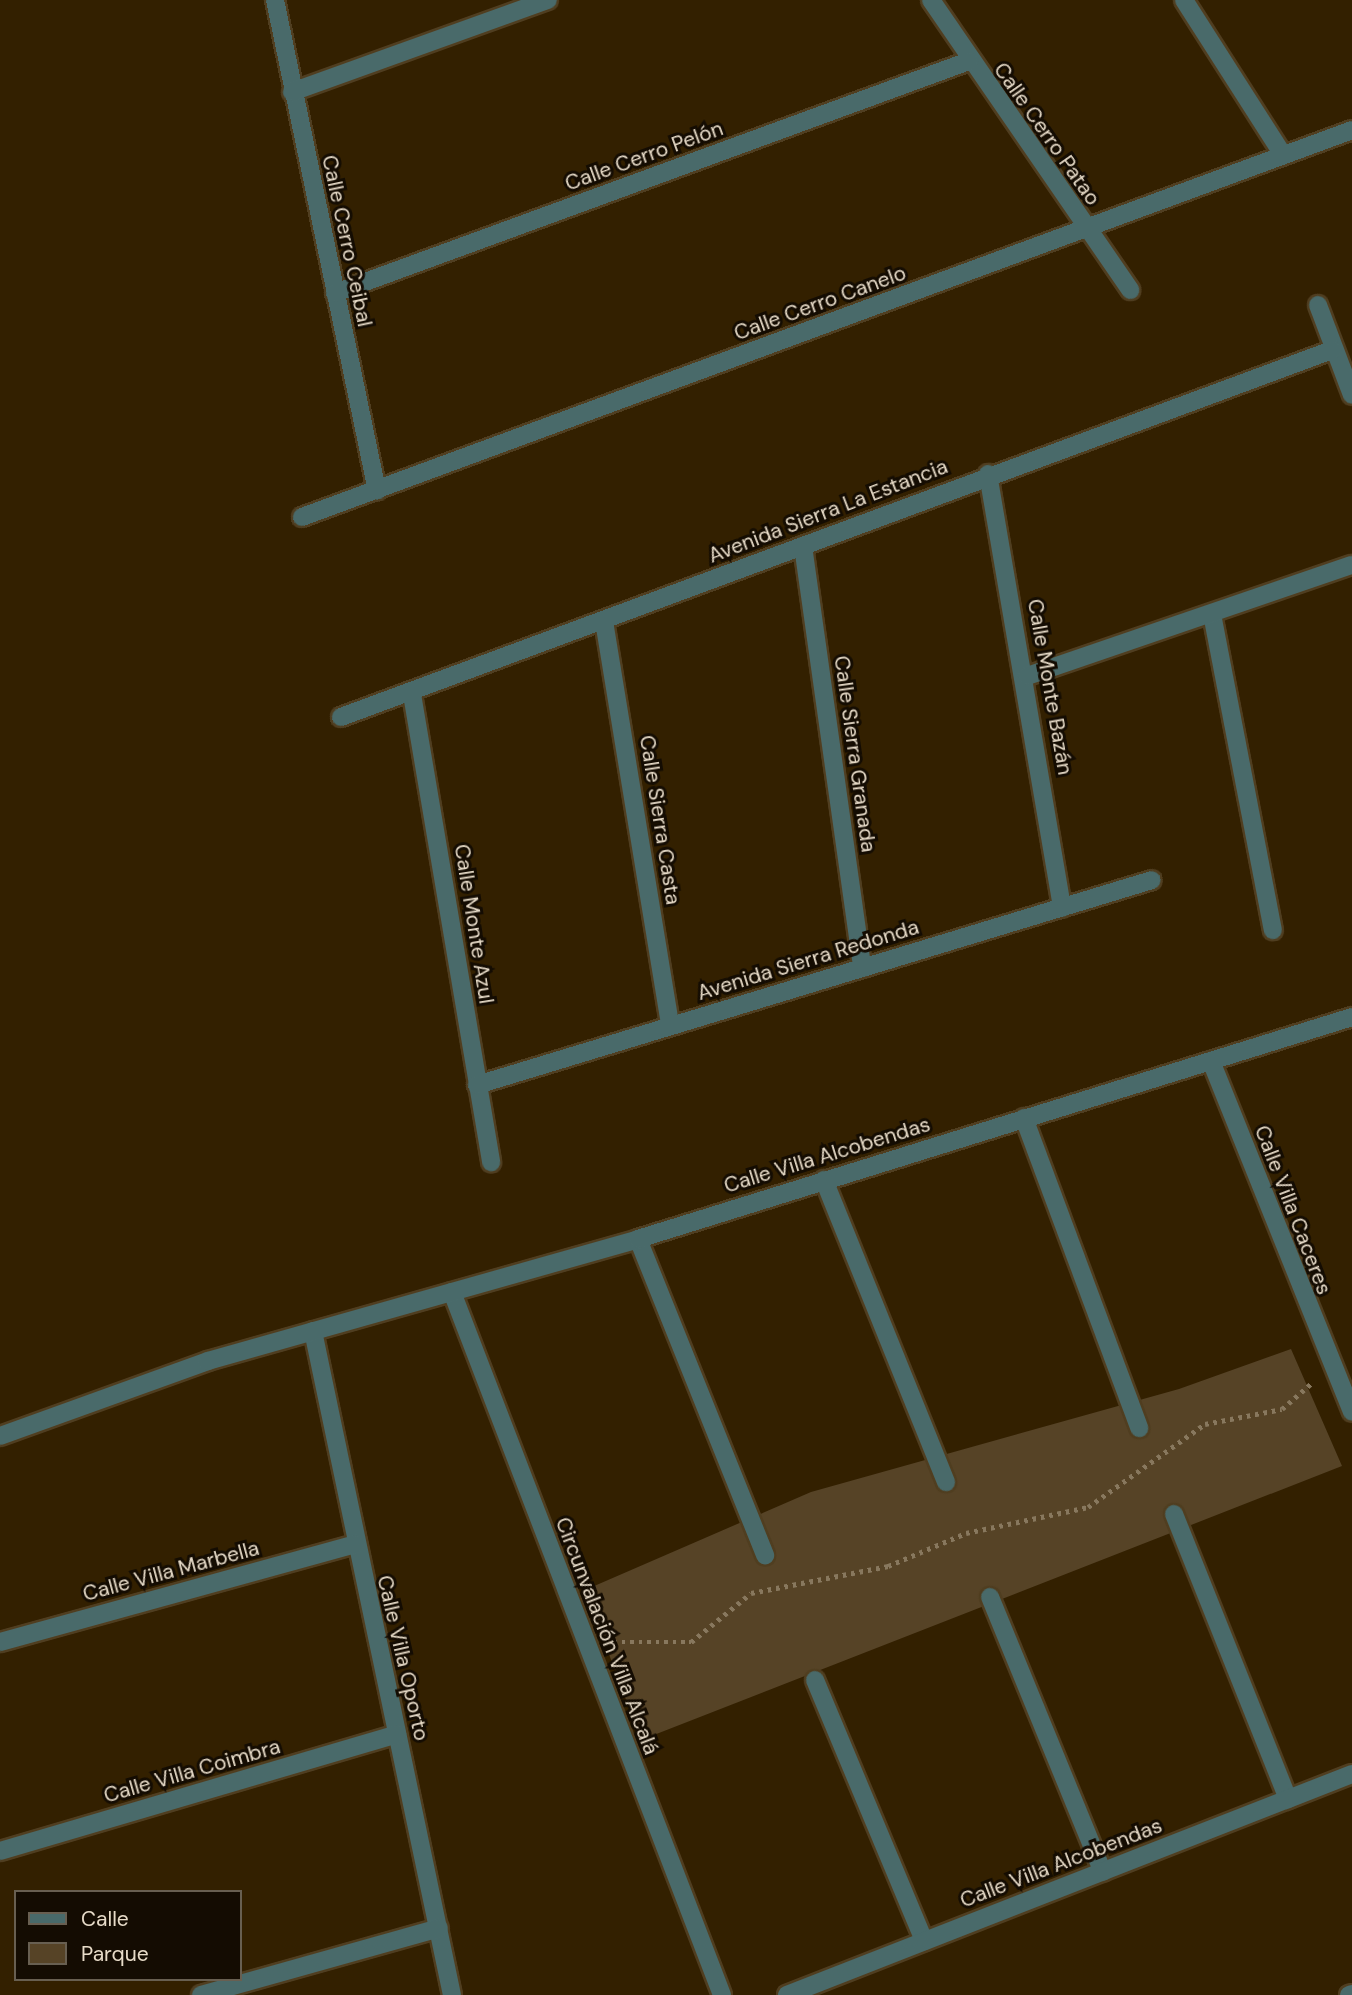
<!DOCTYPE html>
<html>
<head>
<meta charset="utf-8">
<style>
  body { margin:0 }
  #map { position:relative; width:1352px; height:1995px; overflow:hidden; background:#332000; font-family:"DM Sans",sans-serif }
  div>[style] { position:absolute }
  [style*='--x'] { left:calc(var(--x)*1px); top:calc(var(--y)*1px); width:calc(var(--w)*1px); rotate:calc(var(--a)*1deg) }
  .green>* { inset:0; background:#564326 }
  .path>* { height:4.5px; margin-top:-2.25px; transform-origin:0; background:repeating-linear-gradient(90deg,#88785e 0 3.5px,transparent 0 8.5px) }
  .roads { filter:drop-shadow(2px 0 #503e20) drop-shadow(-2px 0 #503e20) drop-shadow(0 2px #503e20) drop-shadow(0 -2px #503e20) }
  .minor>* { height:18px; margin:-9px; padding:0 9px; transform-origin:9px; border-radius:9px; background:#496a6a }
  span { translate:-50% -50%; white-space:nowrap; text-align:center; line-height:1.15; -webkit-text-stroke:6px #140c02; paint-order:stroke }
  .street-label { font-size:21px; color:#e7dbc8 }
  .legend { position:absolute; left:14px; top:1890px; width:228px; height:91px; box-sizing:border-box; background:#140c02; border:2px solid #685f51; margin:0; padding:9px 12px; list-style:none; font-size:21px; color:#e7dbc8 }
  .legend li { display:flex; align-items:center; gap:14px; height:35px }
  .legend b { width:35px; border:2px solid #685f51 }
</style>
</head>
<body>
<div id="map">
  <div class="green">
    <div style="clip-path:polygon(1291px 1349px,1342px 1466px,641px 1740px,585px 1590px,811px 1492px,1179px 1389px)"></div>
  </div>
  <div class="path">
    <div style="--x:613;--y:1642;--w:78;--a:0"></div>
    <div style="--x:691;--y:1642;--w:77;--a:-39.2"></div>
    <div style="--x:751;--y:1593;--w:140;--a:-11.1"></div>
    <div style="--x:888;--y:1566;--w:85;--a:-22.9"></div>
    <div style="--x:966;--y:1533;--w:125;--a:-12"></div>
    <div style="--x:1088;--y:1507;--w:143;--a:-35.4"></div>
    <div style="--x:1205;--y:1424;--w:78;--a:-11"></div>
    <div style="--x:1282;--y:1409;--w:41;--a:-41.1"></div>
  </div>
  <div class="roads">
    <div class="minor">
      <div style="--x:275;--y:0;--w:501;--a:78.26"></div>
      <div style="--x:931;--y:0;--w:352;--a:55.5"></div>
      <div style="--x:1184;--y:0;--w:184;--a:57.4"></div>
      <div style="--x:292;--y:92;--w:272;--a:-19.8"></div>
      <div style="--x:335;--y:293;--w:675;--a:-20.1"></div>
      <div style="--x:1318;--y:305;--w:96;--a:69.3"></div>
      <div style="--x:988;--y:474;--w:440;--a:80.3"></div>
      <div style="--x:302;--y:517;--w:1119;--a:-20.23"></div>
      <div style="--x:803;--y:546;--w:426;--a:82"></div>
      <div style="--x:1212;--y:614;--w:322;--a:79.1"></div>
      <div style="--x:604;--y:621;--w:410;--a:80.7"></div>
      <div style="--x:1027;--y:676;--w:343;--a:-18.9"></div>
      <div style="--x:412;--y:694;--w:475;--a:80.4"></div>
      <div style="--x:341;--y:717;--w:1057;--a:-20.32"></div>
      <div style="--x:1211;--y:1061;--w:378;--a:68.1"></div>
      <div style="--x:477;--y:1085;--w:705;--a:-16.89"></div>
      <div style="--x:1024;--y:1118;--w:331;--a:69.6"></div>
      <div style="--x:824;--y:1180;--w:326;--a:68"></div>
      <div style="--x:638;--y:1239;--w:341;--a:68.1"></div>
      <div style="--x:452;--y:1292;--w:753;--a:68.99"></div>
      <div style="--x:313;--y:1331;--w:678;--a:78.18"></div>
      <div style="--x:0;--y:1436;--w:221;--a:-19.8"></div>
      <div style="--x:208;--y:1361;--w:447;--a:-15.8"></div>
      <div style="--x:638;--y:1239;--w:748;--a:-17.27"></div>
      <div style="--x:1174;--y:1514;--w:307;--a:68.2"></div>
      <div style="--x:990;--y:1597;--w:297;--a:67.7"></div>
      <div style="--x:0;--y:1642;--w:368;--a:-15.4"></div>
      <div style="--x:815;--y:1680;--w:283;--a:67.3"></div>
      <div style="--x:0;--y:1851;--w:414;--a:-16.4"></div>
      <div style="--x:201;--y:1995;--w:247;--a:-15.7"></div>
      <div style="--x:787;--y:1995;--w:607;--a:-21.36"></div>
      <div style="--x:1349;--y:1995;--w:3;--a:-18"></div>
    </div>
  </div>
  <div class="street-label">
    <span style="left:1047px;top:134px;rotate:55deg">Calle Cerro Patao</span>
    <span style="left:644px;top:156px;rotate:-20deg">Calle Cerro Pelón</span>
    <span style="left:347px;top:241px;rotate:78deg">Calle Cerro Ceibal</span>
    <span style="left:820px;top:303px;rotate:-20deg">Calle Cerro Canelo</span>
    <span style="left:828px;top:511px;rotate:-21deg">Avenida Sierra La Estancia</span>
    <span style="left:1050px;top:687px;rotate:80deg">Calle Monte Bazán</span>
    <span style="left:855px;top:754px;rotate:82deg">Calle Sierra Granada</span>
    <span style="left:660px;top:820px;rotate:81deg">Calle Sierra Casta</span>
    <span style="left:474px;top:924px;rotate:81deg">Calle Monte Azul</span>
    <span style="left:808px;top:960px;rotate:-17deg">Avenida Sierra Redonda</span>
    <span style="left:827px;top:1155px;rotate:-17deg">Calle Villa Alcobendas</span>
    <span style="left:1293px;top:1210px;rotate:69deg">Calle Villa Caceres</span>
    <span style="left:171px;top:1571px;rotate:-15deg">Calle Villa Marbella</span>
    <span style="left:607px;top:1636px;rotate:69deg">Circunvalación Villa Alcalá</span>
    <span style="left:403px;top:1658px;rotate:77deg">Calle Villa Oporto</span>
    <span style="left:192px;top:1771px;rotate:-16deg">Calle Villa Coimbra</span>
    <span style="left:1061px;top:1863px;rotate:-21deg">Calle Villa Alcobendas</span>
  </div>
  <ul class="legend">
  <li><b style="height:9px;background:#496a6a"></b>Calle</li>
  <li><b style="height:19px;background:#564326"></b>Parque</li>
  </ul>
</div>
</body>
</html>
